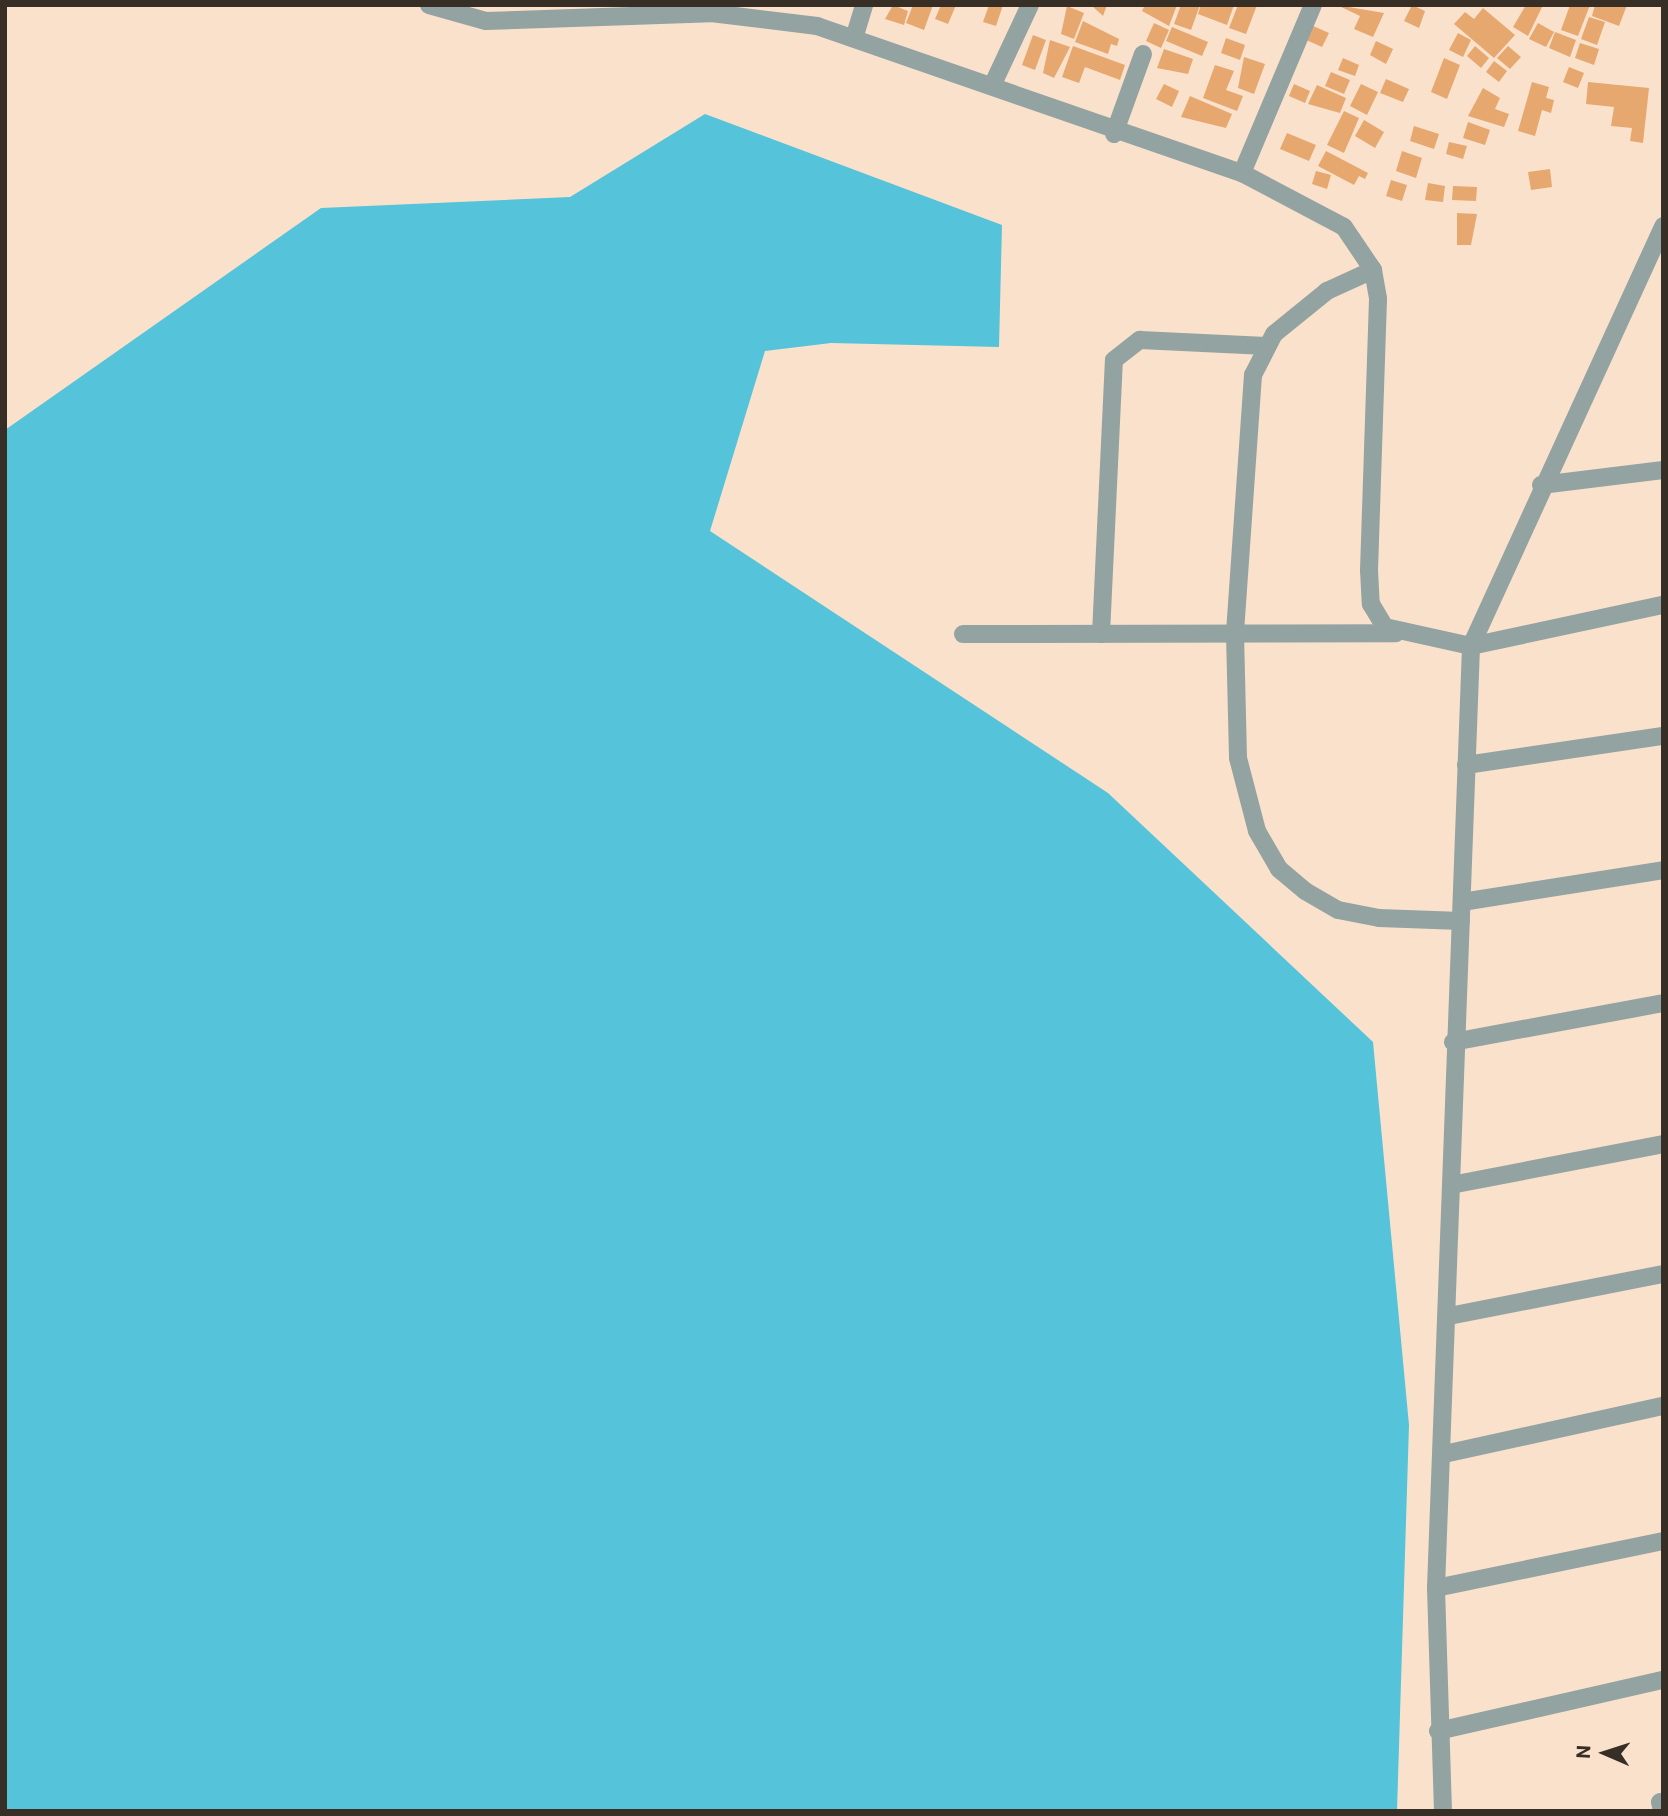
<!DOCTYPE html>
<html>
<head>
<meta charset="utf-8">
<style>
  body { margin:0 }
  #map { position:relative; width:1668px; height:1816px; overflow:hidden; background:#fae1cc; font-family:Roboto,sans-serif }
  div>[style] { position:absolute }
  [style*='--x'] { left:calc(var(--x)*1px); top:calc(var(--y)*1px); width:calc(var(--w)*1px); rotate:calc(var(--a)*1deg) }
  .water>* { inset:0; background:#55c3d9 }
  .building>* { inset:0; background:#e6a86f }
  .minor>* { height:18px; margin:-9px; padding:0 9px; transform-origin:9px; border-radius:9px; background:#93a3a2 }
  span { translate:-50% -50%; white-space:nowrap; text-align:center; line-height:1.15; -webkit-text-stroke:5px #fae1cc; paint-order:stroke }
  .frame { position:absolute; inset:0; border:7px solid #372e26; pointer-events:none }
  .north { position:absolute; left:1570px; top:1718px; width:70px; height:70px; -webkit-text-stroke:5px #fae1cc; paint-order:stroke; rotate:273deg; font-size:19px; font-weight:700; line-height:28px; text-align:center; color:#372e26 }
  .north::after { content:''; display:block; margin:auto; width:24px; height:32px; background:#372e26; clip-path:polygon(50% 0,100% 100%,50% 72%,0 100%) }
</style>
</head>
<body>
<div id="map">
  <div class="water">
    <div style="clip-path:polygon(705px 114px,1002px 225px,999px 347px,831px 343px,765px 351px,710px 531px,1108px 793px,1373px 1042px,1409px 1425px,1397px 1811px,5px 1811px,5px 430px,321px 208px,570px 197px)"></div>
  </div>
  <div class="building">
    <div style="clip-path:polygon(893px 5px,908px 11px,904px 25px,885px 19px)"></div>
    <div style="clip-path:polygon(913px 5px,933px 5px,924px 30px,906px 23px)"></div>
    <div style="clip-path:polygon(941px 5px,956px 5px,948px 24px,935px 19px)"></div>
    <div style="clip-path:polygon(989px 5px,1003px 5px,996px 26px,983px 22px)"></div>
    <div style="clip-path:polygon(1091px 5px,1107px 5px,1103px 16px)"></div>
    <div style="clip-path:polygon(1145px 5px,1177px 5px,1169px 26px,1142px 11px)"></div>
    <div style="clip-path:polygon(1181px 5px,1200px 5px,1191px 30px,1174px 24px)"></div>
    <div style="clip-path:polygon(1201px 5px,1234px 5px,1227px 25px,1198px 14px)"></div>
    <div style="clip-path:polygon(1238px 5px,1257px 5px,1246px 34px,1229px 28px)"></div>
    <div style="clip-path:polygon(1337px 5px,1384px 13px,1373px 37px,1354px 29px,1360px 16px)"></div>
    <div style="clip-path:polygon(1412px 5px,1425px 11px,1419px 28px,1404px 21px)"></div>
    <div style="clip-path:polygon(1526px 5px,1543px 5px,1528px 36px,1513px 27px)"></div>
    <div style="clip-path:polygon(1570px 5px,1590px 5px,1578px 36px,1561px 30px)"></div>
    <div style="clip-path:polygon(1595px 5px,1627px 5px,1619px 26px,1592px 16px)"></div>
    <div style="clip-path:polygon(1067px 6px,1084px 13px,1074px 39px,1061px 34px)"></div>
    <div style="clip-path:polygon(1483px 8px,1515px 35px,1494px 58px,1454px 24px,1465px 12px,1474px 19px)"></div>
    <div style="clip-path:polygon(1589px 17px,1605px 22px,1597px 45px,1581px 39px)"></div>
    <div style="clip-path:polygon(1083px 21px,1119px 39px,1117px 46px,1111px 44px,1108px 54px,1075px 42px)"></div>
    <div style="clip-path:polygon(1154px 23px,1169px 30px,1161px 48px,1146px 41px)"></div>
    <div style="clip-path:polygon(1538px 23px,1554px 32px,1546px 47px,1529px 39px)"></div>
    <div style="clip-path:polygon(1311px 25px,1329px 33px,1322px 47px,1304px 39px)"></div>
    <div style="clip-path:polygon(1172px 27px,1208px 42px,1202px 56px,1166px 41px)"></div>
    <div style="clip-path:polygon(1555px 32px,1576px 40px,1570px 57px,1549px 48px)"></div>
    <div style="clip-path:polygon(1458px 33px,1471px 40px,1463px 57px,1449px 50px)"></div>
    <div style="clip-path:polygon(1033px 35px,1046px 40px,1035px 70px,1022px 65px)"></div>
    <div style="clip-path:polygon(1226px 38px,1245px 45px,1240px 60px,1221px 53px)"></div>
    <div style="clip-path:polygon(1050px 40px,1070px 47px,1054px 78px,1043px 73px)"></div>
    <div style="clip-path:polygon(1376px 41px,1393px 49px,1386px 64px,1370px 55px)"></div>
    <div style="clip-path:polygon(1580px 43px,1599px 49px,1594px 65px,1575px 58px)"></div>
    <div style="clip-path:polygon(1073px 46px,1125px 65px,1120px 80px,1085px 67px,1079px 83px,1062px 77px)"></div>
    <div style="clip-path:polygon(1475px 46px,1489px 58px,1481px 68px,1467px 56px)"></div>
    <div style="clip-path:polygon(1508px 46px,1521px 57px,1510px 69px,1497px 58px)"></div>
    <div style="clip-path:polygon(1164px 49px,1193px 59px,1188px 74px,1157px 68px)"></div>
    <div style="clip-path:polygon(1244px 57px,1265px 64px,1254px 94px,1238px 88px)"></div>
    <div style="clip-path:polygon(1343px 58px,1359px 65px,1355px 76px,1338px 70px)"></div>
    <div style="clip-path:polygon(1444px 58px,1460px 65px,1447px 99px,1431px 92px)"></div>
    <div style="clip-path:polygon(1494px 61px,1507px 71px,1499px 82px,1486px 72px)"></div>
    <div style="clip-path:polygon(1215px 65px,1234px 71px,1226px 90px,1243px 96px,1237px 111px,1203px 98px)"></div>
    <div style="clip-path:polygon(1569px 67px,1584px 73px,1578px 88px,1563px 82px)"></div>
    <div style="clip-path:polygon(1331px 72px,1350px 80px,1344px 94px,1325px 86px)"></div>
    <div style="clip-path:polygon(1386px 79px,1409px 89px,1403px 102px,1380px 93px)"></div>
    <div style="clip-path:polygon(1532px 82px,1549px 87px,1546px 98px,1554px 100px,1551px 113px,1542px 110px,1535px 136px,1518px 131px)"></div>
    <div style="clip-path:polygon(1588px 82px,1649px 88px,1643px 143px,1630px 141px,1632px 128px,1611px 126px,1614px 107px,1586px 104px)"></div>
    <div style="clip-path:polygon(1164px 84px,1179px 91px,1172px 107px,1156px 99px)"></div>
    <div style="clip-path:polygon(1294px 84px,1310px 91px,1305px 103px,1289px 96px)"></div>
    <div style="clip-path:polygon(1361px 84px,1378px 92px,1367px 115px,1350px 106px)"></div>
    <div style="clip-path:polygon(1317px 85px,1346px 98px,1340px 113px,1308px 104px)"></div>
    <div style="clip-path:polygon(1483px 88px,1500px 98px,1495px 109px,1509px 114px,1504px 127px,1468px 116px)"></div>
    <div style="clip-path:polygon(1190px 96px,1232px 114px,1226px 128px,1181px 117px)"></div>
    <div style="clip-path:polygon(1344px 111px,1359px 118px,1344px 153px,1327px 145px)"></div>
    <div style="clip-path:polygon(1364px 120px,1384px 132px,1375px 148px,1355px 136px)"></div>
    <div style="clip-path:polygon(1468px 122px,1490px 130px,1485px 145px,1463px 138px)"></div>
    <div style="clip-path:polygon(1414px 126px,1439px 134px,1434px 149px,1410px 141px)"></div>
    <div style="clip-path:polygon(1287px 133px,1316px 145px,1309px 161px,1280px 149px)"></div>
    <div style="clip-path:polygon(1449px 142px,1467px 146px,1463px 159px,1446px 154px)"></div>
    <div style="clip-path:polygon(1326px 151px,1368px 173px,1365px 179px,1359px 176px,1354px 185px,1318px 166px)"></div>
    <div style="clip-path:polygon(1402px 151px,1422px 158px,1416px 178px,1396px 171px)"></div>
    <div style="clip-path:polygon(1550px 169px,1552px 187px,1531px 190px,1528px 172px)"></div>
    <div style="clip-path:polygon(1316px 171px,1331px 175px,1327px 189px,1312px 184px)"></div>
    <div style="clip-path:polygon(1391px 180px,1407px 185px,1402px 201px,1386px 196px)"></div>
    <div style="clip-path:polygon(1428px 183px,1445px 186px,1443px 202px,1425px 200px)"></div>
    <div style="clip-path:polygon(1453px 186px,1477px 187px,1476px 201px,1452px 200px)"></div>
    <div style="clip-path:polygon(1457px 213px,1477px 214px,1471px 245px,1457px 245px)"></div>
  </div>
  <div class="minor">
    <div style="--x:429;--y:5;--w:59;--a:15.7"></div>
    <div style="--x:486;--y:21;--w:225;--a:-2"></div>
    <div style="--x:711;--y:13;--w:107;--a:7"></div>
    <div style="--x:817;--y:26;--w:450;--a:19.1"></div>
    <div style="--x:1242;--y:173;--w:115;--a:27.9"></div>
    <div style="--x:1344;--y:227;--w:52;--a:56"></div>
    <div style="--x:1373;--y:270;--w:29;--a:80"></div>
    <div style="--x:1378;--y:299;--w:271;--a:91.9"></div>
    <div style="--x:1369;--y:570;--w:34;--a:87"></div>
    <div style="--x:1371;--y:604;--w:27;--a:59"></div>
    <div style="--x:1385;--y:627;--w:88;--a:12.5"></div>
    <div style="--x:1471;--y:646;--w:196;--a:-12.1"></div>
    <div style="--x:855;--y:35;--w:31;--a:-73"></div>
    <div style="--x:992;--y:86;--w:89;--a:-64.9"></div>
    <div style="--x:1114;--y:134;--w:85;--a:-70.1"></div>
    <div style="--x:1242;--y:173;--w:182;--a:-67.1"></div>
    <div style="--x:1373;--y:270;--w:51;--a:155.5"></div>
    <div style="--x:1327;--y:291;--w:68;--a:140.9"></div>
    <div style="--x:1274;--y:334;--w:46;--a:117.1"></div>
    <div style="--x:1253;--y:375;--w:260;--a:94"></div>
    <div style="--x:1235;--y:634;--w:124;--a:88.6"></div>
    <div style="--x:1238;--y:758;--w:75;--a:75.4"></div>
    <div style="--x:1257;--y:831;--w:44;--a:59.9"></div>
    <div style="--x:1279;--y:869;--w:34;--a:40"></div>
    <div style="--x:1305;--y:891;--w:38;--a:30"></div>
    <div style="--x:1338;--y:910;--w:42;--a:11"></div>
    <div style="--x:1379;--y:918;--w:82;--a:2.1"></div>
    <div style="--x:1541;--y:485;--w:123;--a:-7"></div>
    <div style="--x:963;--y:634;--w:433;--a:-0.1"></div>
    <div style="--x:1101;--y:634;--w:274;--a:-87.3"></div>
    <div style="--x:1114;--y:360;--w:33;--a:-38"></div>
    <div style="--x:1140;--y:340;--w:126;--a:2.7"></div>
    <div style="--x:1466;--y:765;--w:199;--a:-8.4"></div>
    <div style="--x:1462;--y:902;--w:204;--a:-9"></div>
    <div style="--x:1453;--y:1042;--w:214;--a:-10.5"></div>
    <div style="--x:1451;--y:1185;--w:216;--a:-10.9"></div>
    <div style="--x:1449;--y:1316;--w:218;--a:-11.1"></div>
    <div style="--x:1444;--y:1454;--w:224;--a:-12.4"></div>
    <div style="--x:1436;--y:1588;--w:232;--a:-11.7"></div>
    <div style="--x:1438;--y:1731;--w:231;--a:-12.8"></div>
    <div style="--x:1660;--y:1802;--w:9;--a:77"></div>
    <div style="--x:1443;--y:1811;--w:223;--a:-91.8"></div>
    <div style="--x:1436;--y:1588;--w:943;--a:-87.87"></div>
    <div style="--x:1471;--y:646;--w:462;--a:-65.4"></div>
  </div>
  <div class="frame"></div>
  <div class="north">N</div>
</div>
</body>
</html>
